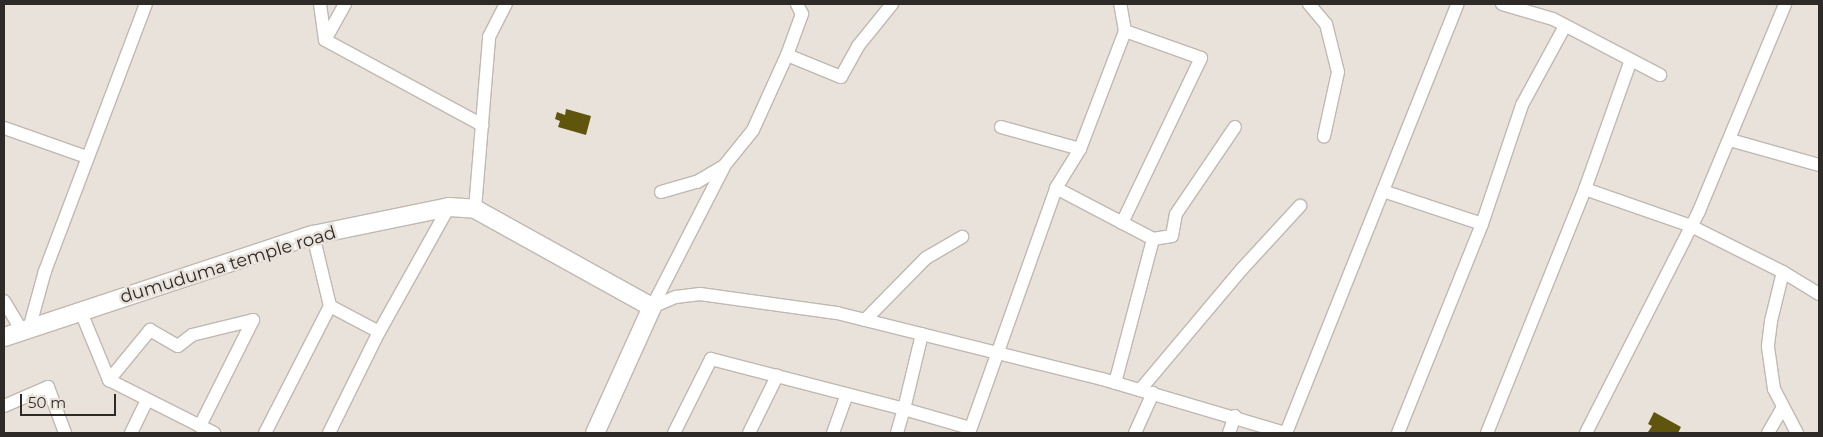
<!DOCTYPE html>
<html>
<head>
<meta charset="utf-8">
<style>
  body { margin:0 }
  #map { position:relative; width:1823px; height:437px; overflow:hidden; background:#e9e2da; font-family:Montserrat,sans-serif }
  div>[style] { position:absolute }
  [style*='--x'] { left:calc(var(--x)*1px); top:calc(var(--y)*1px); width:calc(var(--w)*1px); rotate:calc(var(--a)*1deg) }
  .building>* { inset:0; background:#60550d }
  .roads { filter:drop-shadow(1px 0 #c0b8b1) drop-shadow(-1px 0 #c0b8b1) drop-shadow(0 1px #c0b8b1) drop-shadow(0 -1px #c0b8b1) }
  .street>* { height:12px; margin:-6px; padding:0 6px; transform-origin:6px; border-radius:6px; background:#fff }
  .secondary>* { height:18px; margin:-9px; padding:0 9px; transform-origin:9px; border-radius:9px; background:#fff }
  span { translate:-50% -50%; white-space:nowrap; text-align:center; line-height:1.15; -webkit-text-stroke:5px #e9e2da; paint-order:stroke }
  .street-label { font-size:18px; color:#2d2a27 }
  .frame { position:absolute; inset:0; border:5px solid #2d2a27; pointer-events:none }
  .scale { position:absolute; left:20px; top:394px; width:96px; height:22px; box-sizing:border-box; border:2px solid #2d2a27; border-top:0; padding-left:6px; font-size:15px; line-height:18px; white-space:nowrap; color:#2d2a27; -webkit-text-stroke:4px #e9e2da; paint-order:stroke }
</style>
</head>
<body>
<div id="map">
  <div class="building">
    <div style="clip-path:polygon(566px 109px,591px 116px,586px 135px,558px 127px,560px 121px,555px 119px,557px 112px,565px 115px)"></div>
    <div style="clip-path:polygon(1654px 412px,1681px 427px,1678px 433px,1648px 432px,1652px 426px,1648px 424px)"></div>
  </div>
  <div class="roads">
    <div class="street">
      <div style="--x:320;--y:4;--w:36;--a:82"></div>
      <div style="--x:345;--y:4;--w:41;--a:119.1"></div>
      <div style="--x:325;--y:40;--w:179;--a:28.4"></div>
      <div style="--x:1309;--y:4;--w:26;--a:50"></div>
      <div style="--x:1326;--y:24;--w:49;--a:76"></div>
      <div style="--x:1338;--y:72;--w:66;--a:102.3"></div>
      <div style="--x:1502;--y:4;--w:53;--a:16.4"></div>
      <div style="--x:1553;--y:19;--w:121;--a:27.6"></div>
      <div style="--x:787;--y:55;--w:44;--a:-69.9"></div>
      <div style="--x:802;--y:14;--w:11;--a:-117"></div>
      <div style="--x:1001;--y:127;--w:82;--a:15.6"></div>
      <div style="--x:4;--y:128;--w:88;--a:19.3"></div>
      <div style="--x:1730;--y:140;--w:92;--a:15.7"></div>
      <div style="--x:1056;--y:188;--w:46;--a:-58.4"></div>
      <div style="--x:1080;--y:149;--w:126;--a:-69.1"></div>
      <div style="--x:1125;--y:31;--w:27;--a:-100"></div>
      <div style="--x:1585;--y:189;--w:112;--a:19.2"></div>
      <div style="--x:1691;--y:226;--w:103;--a:26.6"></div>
      <div style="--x:1783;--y:272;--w:42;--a:31.4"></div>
      <div style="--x:1383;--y:191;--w:104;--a:18.4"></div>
      <div style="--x:661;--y:192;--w:37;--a:-16"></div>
      <div style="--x:697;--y:182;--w:31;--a:-31"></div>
      <div style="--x:724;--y:166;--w:46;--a:-51.1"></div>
      <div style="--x:753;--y:130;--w:82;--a:-65.6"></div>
      <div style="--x:787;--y:55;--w:58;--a:22.2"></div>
      <div style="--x:841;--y:77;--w:35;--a:-61"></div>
      <div style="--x:858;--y:46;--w:54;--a:-51"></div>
      <div style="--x:475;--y:209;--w:173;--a:-85.3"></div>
      <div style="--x:489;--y:37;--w:37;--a:-63"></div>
      <div style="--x:1122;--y:223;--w:183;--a:-64.4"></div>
      <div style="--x:1201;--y:58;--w:81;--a:-160.4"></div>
      <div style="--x:313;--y:235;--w:73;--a:76.5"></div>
      <div style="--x:330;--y:306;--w:55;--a:28"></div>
      <div style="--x:1783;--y:272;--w:50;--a:103.8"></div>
      <div style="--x:1771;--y:321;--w:26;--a:97"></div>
      <div style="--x:1768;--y:347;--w:42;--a:81.9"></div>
      <div style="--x:1774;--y:389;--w:50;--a:62.4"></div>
      <div style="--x:4;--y:301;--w:35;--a:59"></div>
      <div style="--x:652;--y:307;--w:26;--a:-23"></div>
      <div style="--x:676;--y:297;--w:24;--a:-7"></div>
      <div style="--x:700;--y:294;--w:138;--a:7.9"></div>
      <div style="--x:837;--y:313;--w:273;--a:14"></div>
      <div style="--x:1102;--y:379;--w:192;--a:16.4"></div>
      <div style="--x:1286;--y:433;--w:462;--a:-68.2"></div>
      <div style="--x:652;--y:307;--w:157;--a:-62.8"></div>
      <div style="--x:81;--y:312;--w:74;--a:67.6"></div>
      <div style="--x:109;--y:380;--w:118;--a:26.8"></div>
      <div style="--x:865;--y:320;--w:87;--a:-45.5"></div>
      <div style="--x:926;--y:258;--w:42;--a:-30.3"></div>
      <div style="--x:29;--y:329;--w:60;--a:-74.6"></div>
      <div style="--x:45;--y:271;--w:285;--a:-69.3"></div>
      <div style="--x:109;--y:380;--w:65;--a:-50.6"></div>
      <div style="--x:150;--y:330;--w:32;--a:30"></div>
      <div style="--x:178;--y:346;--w:18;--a:-38"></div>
      <div style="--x:192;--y:335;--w:63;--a:-13.8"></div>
      <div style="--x:253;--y:320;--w:119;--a:116.6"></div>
      <div style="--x:1115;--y:383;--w:149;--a:-75.2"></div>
      <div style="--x:1153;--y:239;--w:19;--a:-9"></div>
      <div style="--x:1172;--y:236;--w:22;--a:-80"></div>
      <div style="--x:1176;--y:214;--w:105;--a:-55.9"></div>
      <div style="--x:1140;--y:390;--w:158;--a:-49.9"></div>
      <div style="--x:1242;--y:269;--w:86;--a:-47.4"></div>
      <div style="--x:4;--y:406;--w:48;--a:-23.4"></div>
      <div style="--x:48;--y:387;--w:49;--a:69.7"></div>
      <div style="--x:131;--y:433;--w:37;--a:-64"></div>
      <div style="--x:265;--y:433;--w:143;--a:-62.9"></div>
      <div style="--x:329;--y:433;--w:113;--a:-63.7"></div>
      <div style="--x:379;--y:332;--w:143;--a:-60.8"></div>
      <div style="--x:674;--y:433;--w:83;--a:-63.4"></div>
      <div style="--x:711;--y:359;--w:199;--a:14.5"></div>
      <div style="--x:904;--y:409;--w:77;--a:-76.5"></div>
      <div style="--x:749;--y:433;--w:64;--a:-63.8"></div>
      <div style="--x:833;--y:433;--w:41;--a:-70.3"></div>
      <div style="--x:897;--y:433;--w:25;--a:-74"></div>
      <div style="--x:904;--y:409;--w:69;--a:16.1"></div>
      <div style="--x:969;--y:433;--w:260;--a:-70.4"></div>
      <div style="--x:1056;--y:188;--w:110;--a:27.7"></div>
      <div style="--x:1135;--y:433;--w:44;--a:-65.8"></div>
      <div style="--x:1229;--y:433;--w:18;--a:-71"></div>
      <div style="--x:1398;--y:433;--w:225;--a:-68.1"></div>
      <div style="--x:1482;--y:224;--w:126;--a:-71.4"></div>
      <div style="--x:1522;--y:105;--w:90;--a:-61.4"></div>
      <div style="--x:1487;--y:433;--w:263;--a:-68.1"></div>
      <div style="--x:1585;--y:189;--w:137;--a:-70.4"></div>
      <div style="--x:1586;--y:433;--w:249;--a:-63"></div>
      <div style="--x:1699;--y:211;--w:224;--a:-67.4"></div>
      <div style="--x:1768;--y:433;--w:30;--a:-60"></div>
    </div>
    <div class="secondary">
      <div style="--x:4;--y:337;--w:325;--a:-18.3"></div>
      <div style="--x:313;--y:235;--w:139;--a:-11.6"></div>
      <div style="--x:449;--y:207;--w:26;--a:4"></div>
      <div style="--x:475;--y:209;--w:202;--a:29"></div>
      <div style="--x:652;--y:307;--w:138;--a:114.3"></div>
    </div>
  </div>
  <div class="street-label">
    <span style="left:228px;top:265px;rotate:-17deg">dumuduma temple road</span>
  </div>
  <div class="frame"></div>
  <div class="scale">50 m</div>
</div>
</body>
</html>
